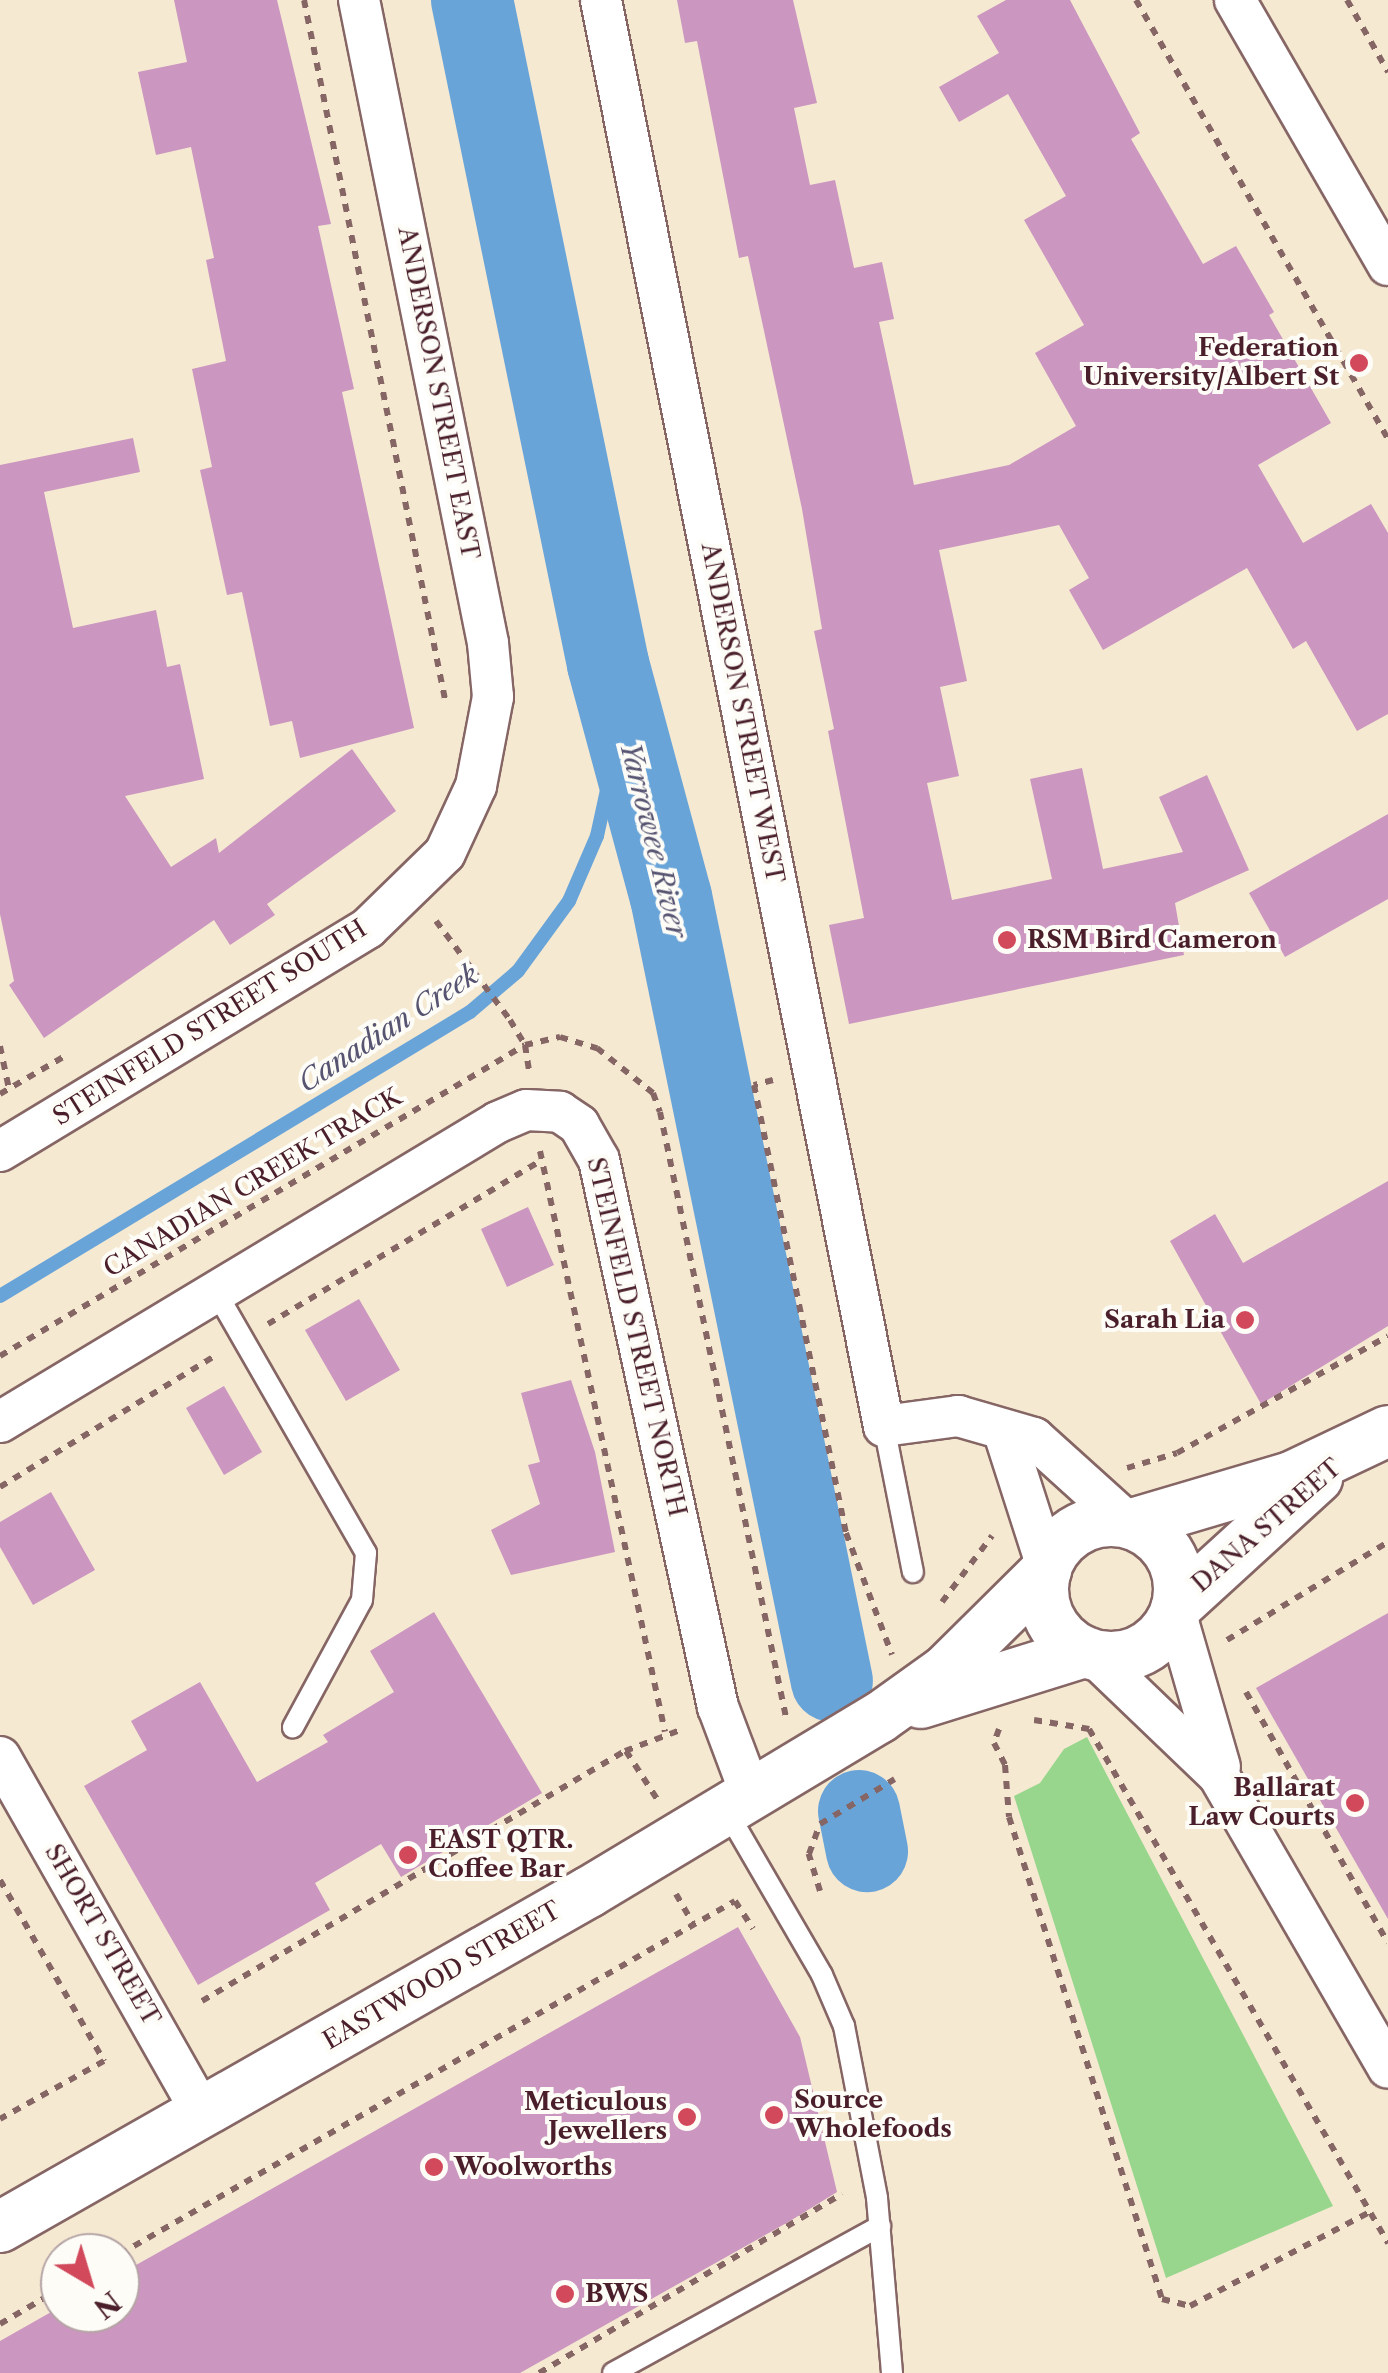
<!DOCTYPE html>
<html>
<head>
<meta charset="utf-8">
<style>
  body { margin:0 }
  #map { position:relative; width:1388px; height:2373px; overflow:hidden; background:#f5e9d2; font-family:"Libre Caslon Text",serif }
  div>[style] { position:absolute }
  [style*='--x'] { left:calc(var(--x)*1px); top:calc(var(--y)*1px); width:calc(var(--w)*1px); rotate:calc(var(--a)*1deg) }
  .green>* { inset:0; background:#97d68c }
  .stream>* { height:14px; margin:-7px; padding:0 7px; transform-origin:7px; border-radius:7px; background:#69a4d9 }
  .river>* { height:82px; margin:-41px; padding:0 41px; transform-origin:41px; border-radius:41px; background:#69a4d9 }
  .building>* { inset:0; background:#cb96bf }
  .path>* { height:6px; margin-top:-3px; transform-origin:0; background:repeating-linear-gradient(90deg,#866665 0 8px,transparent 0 16px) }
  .roads { filter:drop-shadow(2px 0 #866665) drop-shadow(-2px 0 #866665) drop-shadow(0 2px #866665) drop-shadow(0 -2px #866665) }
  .service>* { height:20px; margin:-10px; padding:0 10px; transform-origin:10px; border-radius:10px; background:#fff }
  .minor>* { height:40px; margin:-20px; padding:0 20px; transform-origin:20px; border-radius:20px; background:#fff }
  .tertiary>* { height:50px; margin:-25px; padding:0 25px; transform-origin:25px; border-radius:25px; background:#fff }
  .tertiary>.ring { margin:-25px; padding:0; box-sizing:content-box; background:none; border:50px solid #fff; border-radius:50% }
  .dots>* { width:28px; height:28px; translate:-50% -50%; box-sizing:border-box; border:5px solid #fdfcf7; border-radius:50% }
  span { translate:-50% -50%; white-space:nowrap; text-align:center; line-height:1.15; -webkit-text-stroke:8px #fdfcf7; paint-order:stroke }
  .poi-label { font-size:25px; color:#4a1f2b; font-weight:700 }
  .right { translate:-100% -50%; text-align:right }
  .left { translate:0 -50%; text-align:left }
  .street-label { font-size:25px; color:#4a1f2b }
  .water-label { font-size:28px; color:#565471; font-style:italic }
  .north { position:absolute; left:40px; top:2233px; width:100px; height:100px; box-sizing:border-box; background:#fdfcf7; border:2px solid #b5a4a5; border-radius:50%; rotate:142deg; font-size:28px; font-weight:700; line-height:40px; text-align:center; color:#4a1f2b }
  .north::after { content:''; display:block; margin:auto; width:35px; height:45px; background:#d1495b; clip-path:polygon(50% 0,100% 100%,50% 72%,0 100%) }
</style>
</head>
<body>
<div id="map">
  <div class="green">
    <div style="clip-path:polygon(1087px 1737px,1333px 2206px,1166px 2278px,1014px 1796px,1040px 1783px,1064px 1749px)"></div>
  </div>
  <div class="stream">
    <div style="--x:0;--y:1296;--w:549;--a:-31.14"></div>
    <div style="--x:470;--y:1012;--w:63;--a:-40.5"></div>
    <div style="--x:518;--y:971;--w:87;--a:-53.9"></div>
    <div style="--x:569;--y:901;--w:71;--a:-66.7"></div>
    <div style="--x:597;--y:836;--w:80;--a:-77.7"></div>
    <div style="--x:614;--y:758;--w:94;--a:-93.7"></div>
  </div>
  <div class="river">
    <div style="--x:472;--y:0;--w:678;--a:78.42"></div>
    <div style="--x:608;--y:664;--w:241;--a:74.9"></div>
    <div style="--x:671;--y:897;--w:800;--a:78.4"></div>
    <div style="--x:859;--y:1811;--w:41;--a:78.7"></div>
  </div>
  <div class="building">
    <div style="clip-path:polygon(174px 0,277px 0,331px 224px,318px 226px,354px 389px,342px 392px,414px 728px,300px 758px,292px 721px,270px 726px,242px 592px,227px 595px,200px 470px,212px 467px,192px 369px,226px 361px,206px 260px,214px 258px,191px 147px,156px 155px,138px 72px,187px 62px)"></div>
    <div style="clip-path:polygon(677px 0,793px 0,817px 103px,794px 108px,810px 185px,835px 180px,854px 268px,882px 262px,894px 319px,879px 322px,914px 485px,1009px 465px,1076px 426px,1035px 353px,1084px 325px,1024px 220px,1066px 196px,1008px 94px,959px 122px,939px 87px,999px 53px,977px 16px,1006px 0,1070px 0,1140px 133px,1131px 139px,1203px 264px,1236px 246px,1274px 312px,1269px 315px,1331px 423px,1258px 465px,1303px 543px,1371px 504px,1388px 533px,1388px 714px,1357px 731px,1306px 641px,1293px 649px,1247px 568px,1103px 650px,1069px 590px,1089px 578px,1059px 525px,939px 550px,967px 681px,940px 687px,959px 776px,927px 783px,952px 900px,1052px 879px,1030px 779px,1082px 768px,1103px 869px,1183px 852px,1159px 797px,1207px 775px,1249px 870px,1175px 903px,1184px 955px,849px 1024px,829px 925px,864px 918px,828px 731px,834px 729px,814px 631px,822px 629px,802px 509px,748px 256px,739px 258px,697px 41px,685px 43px)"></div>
    <div style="clip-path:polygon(133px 438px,140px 472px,44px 492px,73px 628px,156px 610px,167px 667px,180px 664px,204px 779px,125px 796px,171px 867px,216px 838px,219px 853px,352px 749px,396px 811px,267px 904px,275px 915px,230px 945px,214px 920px,44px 1038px,9px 985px,14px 981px,0 914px,0 465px)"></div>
    <div style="clip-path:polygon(1388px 814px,1388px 899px,1285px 957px,1249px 893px)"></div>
    <div style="clip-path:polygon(1388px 1181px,1388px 1326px,1261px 1404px,1170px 1241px,1215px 1214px,1243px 1263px)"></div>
    <div style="clip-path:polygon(528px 1207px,554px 1265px,507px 1287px,481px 1229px)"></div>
    <div style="clip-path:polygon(359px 1299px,400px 1370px,346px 1401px,305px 1330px)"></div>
    <div style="clip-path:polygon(571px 1380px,595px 1452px,615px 1552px,511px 1575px,491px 1530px,540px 1504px,528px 1465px,540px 1462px,521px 1393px)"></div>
    <div style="clip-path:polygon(224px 1386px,262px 1452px,224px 1475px,186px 1408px)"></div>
    <div style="clip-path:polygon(51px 1492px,95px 1570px,33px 1605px,0 1547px,0 1522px)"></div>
    <div style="clip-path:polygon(434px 1612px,542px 1793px,401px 1877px,381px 1844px,315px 1883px,330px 1910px,198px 1985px,84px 1786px,147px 1750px,131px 1721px,200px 1682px,257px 1782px,328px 1742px,323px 1735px,394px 1692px,370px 1651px)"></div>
    <div style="clip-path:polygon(1388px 1613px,1388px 1919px,1256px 1688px)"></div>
    <div style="clip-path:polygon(738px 1927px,800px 2037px,837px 2192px,790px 2221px,520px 2373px,0 2373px,0 2341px,60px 2307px,60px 2313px,120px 2313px,120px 2274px)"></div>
  </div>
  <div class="path">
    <div style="--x:304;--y:0;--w:718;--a:78.6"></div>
    <div style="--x:1136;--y:0;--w:506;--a:60.14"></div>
    <div style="--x:1347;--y:0;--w:83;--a:60.3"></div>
    <div style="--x:436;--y:921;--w:124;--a:53.2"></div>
    <div style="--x:510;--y:1020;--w:29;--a:59"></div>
    <div style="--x:525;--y:1045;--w:25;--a:81"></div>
    <div style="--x:0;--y:1046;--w:44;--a:78.2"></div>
    <div style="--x:773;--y:1080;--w:20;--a:165"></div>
    <div style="--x:754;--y:1085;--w:457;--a:78.4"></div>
    <div style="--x:846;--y:1533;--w:130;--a:69.3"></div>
    <div style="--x:0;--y:1094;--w:75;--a:-30.3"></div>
    <div style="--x:540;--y:1151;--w:594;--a:77.86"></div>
    <div style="--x:268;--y:1324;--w:319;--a:-30.9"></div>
    <div style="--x:0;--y:1356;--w:610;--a:-30.64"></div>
    <div style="--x:525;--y:1045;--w:36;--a:-13"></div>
    <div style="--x:560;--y:1037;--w:39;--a:17"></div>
    <div style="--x:597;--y:1048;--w:72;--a:38.8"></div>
    <div style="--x:653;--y:1093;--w:20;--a:70"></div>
    <div style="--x:660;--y:1112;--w:618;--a:78.24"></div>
    <div style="--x:1127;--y:1468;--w:52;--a:-16.7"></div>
    <div style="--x:1177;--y:1453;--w:241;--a:-29"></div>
    <div style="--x:0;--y:1487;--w:252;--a:-31.4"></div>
    <div style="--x:942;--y:1602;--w:83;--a:-52.9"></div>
    <div style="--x:1227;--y:1640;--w:188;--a:-31.3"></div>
    <div style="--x:1246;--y:1692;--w:288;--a:60.5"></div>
    <div style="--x:1034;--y:1720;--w:56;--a:9.3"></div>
    <div style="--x:1089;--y:1729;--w:595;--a:59.81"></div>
    <div style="--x:999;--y:1729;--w:15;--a:110"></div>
    <div style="--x:994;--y:1743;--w:25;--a:63"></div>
    <div style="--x:1005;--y:1765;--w:52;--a:85.6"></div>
    <div style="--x:1009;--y:1817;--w:506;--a:72.39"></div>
    <div style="--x:1162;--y:2299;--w:29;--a:14"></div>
    <div style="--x:1190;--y:2306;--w:201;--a:-27.6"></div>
    <div style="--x:626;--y:1751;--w:57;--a:57.1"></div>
    <div style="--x:0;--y:1880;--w:209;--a:60.1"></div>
    <div style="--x:104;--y:2061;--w:119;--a:150.9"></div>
    <div style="--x:820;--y:1891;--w:39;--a:-107"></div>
    <div style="--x:809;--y:1854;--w:32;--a:-70"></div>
    <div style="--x:820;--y:1824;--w:87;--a:-31"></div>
    <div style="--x:676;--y:1894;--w:34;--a:60"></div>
    <div style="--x:202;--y:2001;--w:491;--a:-30.6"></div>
    <div style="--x:625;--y:1751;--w:62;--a:-20.8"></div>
    <div style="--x:120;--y:2254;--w:709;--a:-29.86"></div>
    <div style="--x:735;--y:1901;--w:33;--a:57"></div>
    <div style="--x:0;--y:2324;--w:69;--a:-30.3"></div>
    <div style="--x:539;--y:2373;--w:352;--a:-30.6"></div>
  </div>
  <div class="roads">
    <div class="service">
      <div style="--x:216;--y:1292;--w:301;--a:60.1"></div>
      <div style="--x:366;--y:1553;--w:47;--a:94.9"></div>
      <div style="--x:362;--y:1600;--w:145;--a:118.5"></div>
      <div style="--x:884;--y:1426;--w:149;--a:78.8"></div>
      <div style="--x:726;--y:1810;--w:191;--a:59.8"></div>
      <div style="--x:822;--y:1975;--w:56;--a:66.7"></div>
      <div style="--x:844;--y:2026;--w:175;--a:79.1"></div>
      <div style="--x:877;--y:2198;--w:176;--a:85.1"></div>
      <div style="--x:613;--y:2373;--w:305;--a:-28.8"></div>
    </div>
    <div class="minor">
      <div style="--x:601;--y:0;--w:1454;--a:78.78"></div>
      <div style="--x:884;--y:1426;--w:75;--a:-7.7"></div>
      <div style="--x:958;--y:1416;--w:79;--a:16.1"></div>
      <div style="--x:1034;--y:1438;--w:127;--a:42.1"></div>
      <div style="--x:1235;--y:0;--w:306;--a:60"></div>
      <div style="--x:0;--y:1151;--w:430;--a:-31.2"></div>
      <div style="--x:368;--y:928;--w:107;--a:-44.2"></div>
      <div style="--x:445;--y:853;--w:74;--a:-65.2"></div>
      <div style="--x:476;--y:786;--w:91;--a:-79.2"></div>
      <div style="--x:493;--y:697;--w:54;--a:-95.3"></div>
      <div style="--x:488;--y:643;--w:656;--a:-101.34"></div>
      <div style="--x:0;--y:1422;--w:581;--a:-31.07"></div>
      <div style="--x:498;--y:1122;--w:30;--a:-23"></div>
      <div style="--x:526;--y:1110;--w:34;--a:3"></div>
      <div style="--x:560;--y:1112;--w:23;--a:34"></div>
      <div style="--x:579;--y:1125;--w:40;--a:60.3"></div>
      <div style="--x:599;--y:1160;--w:560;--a:77.73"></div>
      <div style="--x:718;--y:1707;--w:91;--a:69.4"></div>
      <div style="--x:1004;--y:1433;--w:141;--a:72.2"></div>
      <div style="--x:1175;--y:1611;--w:162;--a:73.9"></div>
      <div style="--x:1092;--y:1654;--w:176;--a:43.8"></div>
      <div style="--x:1219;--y:1776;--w:337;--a:59.9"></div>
      <div style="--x:0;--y:1757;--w:408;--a:60.4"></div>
    </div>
    <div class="tertiary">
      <div class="ring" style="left:1043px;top:1521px;width:86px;height:86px"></div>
      <div style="--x:1132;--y:1524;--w:166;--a:-16.5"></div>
      <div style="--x:1291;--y:1477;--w:107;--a:-25.4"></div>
      <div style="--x:1177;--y:1606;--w:190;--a:-42.4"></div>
      <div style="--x:921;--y:1703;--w:172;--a:-17.3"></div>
      <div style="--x:0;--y:2227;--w:678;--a:-29.63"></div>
      <div style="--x:589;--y:1892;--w:338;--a:-31"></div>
      <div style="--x:879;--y:1718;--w:81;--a:-35.5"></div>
      <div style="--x:945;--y:1671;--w:142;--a:-44.7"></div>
    </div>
  </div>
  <div class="dots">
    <div style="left:1359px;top:363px;background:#d1495b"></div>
    <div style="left:1007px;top:940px;background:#d1495b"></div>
    <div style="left:1245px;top:1320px;background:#d1495b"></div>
    <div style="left:1355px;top:1803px;background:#d1495b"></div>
    <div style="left:408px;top:1855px;background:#d1495b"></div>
    <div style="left:774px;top:2115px;background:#d1495b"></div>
    <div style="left:687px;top:2117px;background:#d1495b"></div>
    <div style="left:434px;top:2167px;background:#d1495b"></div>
    <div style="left:565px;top:2294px;background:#d1495b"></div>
  </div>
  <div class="poi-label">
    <span class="right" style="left:1339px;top:363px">Federation<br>University/Albert St</span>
    <span class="left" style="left:1027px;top:940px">RSM Bird Cameron</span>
    <span class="right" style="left:1225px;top:1320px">Sarah Lia</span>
    <span class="right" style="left:1335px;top:1803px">Ballarat<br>Law Courts</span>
    <span class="left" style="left:428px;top:1855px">EAST QTR.<br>Coffee Bar</span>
    <span class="left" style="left:794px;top:2115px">Source<br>Wholefoods</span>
    <span class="right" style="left:667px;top:2117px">Meticulous<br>Jewellers</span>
    <span class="left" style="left:454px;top:2167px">Woolworths</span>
    <span class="left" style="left:585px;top:2294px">BWS</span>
  </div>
  <div class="street-label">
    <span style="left:438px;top:393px;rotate:79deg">ANDERSON STREET EAST</span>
    <span style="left:742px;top:713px;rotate:79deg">ANDERSON STREET WEST</span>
    <span style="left:210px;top:1023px;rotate:-32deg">STEINFELD STREET SOUTH</span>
    <span style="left:253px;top:1183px;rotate:-31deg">CANADIAN CREEK TRACK</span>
    <span style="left:636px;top:1337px;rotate:77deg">STEINFELD STREET NORTH</span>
    <span style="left:1267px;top:1526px;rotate:-41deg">DANA STREET</span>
    <span style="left:102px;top:1935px;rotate:60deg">SHORT STREET</span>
    <span style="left:442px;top:1976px;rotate:-30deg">EASTWOOD STREET</span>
  </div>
  <div class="water-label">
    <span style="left:654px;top:840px;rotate:76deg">Yarrowee River</span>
    <span style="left:388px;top:1028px;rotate:-33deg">Canadian Creek</span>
  </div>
  <div class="north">N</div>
</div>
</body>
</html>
